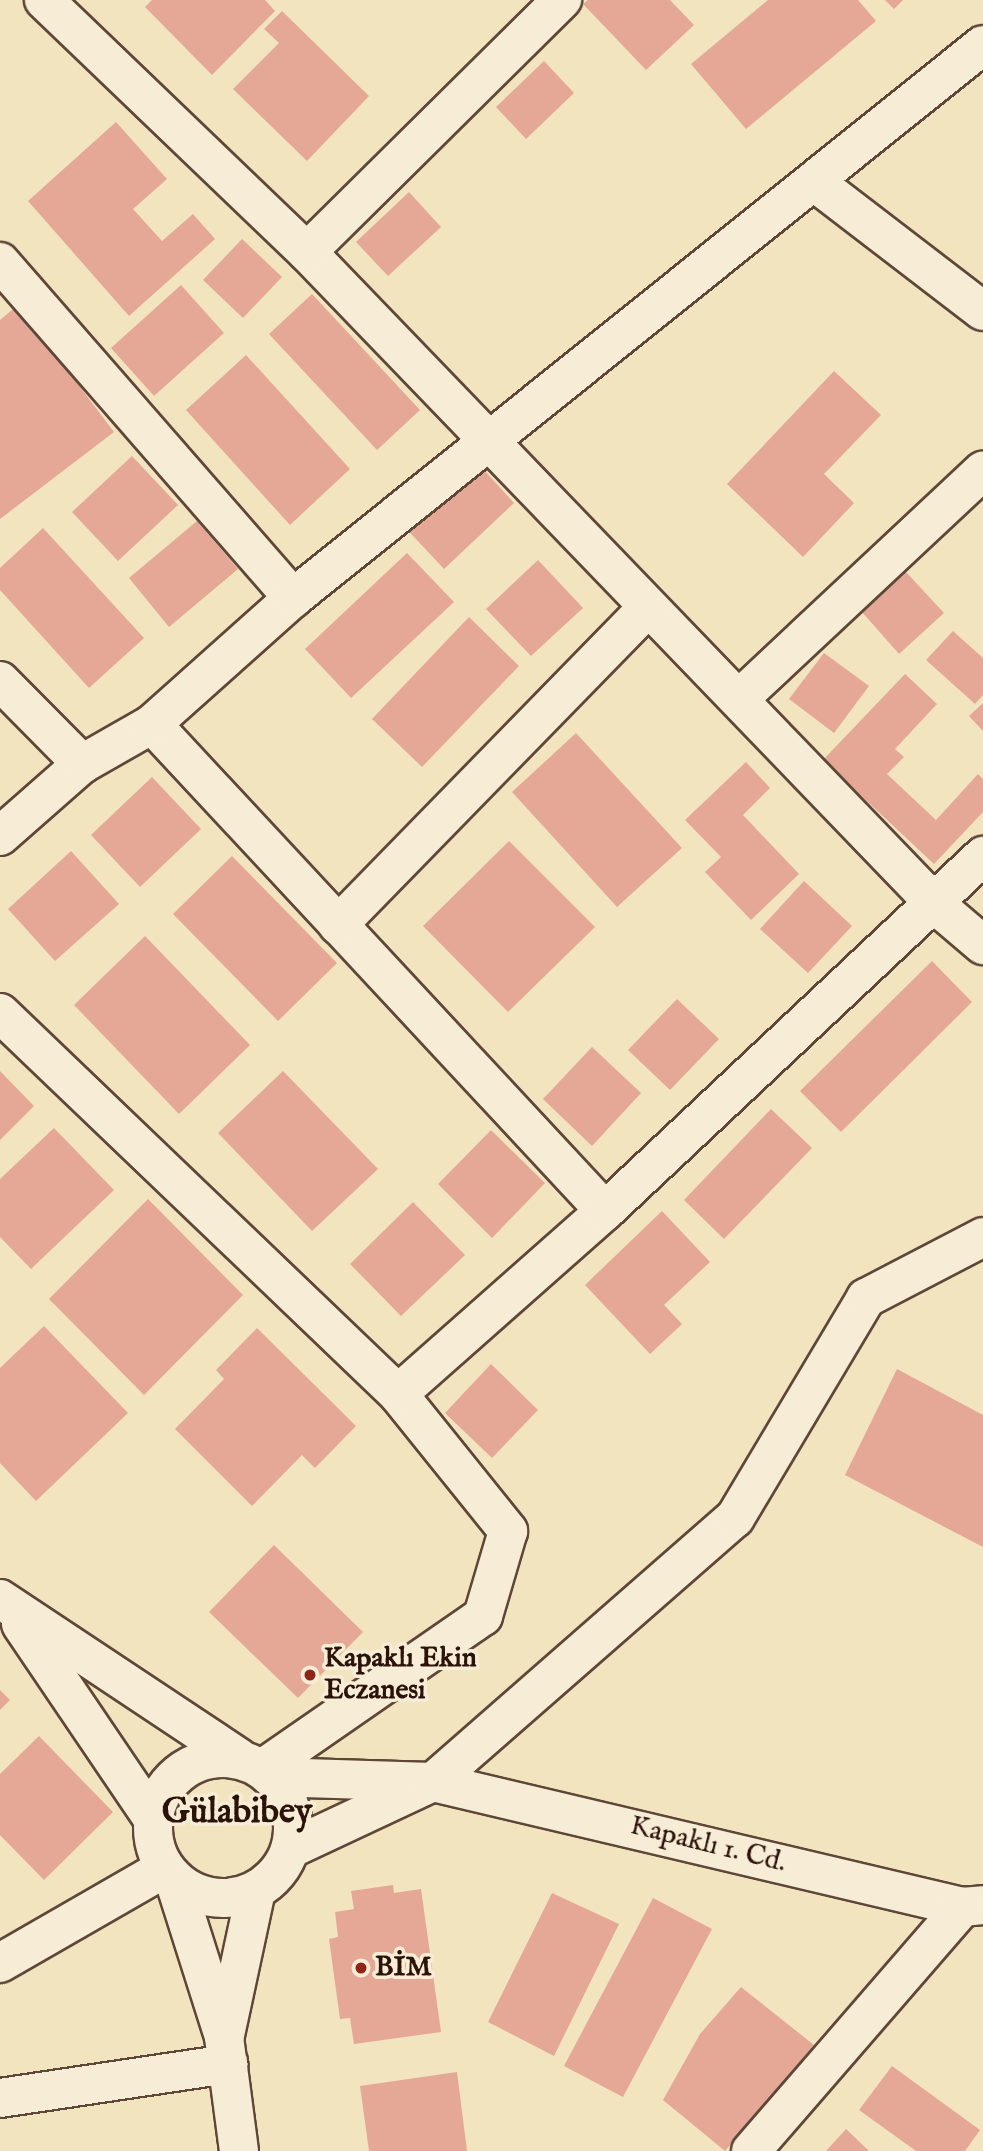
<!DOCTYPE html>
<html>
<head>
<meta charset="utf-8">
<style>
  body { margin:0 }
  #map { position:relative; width:983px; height:2151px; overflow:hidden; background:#f3e4c0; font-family:"IM FELL English",serif }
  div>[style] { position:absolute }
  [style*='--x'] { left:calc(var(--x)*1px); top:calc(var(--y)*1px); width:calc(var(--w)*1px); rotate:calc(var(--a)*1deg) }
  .building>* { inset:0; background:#e5a796 }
  .roads { filter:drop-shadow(2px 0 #5e4738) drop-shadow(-2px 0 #5e4738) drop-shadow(0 2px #5e4738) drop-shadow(0 -2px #5e4738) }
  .minor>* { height:38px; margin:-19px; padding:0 19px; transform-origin:19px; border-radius:19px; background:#f7edd6 }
  .minor>.ring { margin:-19px; padding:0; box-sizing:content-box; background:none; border:38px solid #f7edd6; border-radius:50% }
  .dots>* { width:19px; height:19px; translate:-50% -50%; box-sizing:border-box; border:4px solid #f7edd6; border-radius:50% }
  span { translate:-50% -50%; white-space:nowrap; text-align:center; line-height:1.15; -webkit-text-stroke:7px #f7edd6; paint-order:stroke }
  .poi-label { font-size:28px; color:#2c130a; font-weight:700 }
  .left { translate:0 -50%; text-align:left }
  .street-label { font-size:28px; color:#2c130a }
  .district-label { font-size:35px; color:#2c130a; font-weight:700 }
</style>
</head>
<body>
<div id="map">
  <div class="building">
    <div style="clip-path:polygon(152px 0,265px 0,275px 11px,212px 75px,145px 7px)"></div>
    <div style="clip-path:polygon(588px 0,670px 0,694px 25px,646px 70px,583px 4px)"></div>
    <div style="clip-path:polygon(768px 0,858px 0,876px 21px,746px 129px,691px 64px)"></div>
    <div style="clip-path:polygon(885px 0,903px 0,894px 9px)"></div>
    <div style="clip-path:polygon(282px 11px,369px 96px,307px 161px,233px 89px,279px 43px,264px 29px)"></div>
    <div style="clip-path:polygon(544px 61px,574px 93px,526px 139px,496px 107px)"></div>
    <div style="clip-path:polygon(116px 122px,167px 179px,133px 209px,162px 241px,193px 214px,215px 239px,129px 316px,28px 201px)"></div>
    <div style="clip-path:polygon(409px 192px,441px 227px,388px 276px,356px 242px)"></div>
    <div style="clip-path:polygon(242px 239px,282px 277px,243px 318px,203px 280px)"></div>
    <div style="clip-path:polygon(181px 285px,224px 333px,154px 396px,111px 348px)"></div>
    <div style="clip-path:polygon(312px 294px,420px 410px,377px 450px,269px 334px)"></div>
    <div style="clip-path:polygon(18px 305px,114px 432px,0 519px,0 320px)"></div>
    <div style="clip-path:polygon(246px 355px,350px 469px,290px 525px,186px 410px)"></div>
    <div style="clip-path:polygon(834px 371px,881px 415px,824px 474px,854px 503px,803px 557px,727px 484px)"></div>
    <div style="clip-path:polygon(132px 456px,178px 505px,118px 561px,72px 512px)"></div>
    <div style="clip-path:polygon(472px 457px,514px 503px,444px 569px,401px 523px)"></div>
    <div style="clip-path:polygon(197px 521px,238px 569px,169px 627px,129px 578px)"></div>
    <div style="clip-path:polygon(43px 528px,144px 638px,89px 688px,0 590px,0 568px)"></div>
    <div style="clip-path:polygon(407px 553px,454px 602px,351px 698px,305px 649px)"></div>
    <div style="clip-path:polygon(538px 560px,583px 608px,531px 656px,486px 609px)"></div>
    <div style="clip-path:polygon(906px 572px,944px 613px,899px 654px,862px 612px)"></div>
    <div style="clip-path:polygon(469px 617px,519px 666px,422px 767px,372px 719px)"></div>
    <div style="clip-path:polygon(953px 631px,983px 658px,983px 695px,975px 704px,926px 660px)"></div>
    <div style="clip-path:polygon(824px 653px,869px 686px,834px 733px,789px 699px)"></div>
    <div style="clip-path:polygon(905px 674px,937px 704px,895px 749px,904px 757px,887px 774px,936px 820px,978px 774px,983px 779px,983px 812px,934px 864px,823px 760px)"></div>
    <div style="clip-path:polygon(983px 703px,983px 731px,969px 716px)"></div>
    <div style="clip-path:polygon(576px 733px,682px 848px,617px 907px,512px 792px)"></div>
    <div style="clip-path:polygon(746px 762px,770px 788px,743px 815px,799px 874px,751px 920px,705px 872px,721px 857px,685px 820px)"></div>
    <div style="clip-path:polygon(152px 777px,201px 829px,140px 887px,91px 835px)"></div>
    <div style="clip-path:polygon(509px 841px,595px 927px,508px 1012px,423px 926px)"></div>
    <div style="clip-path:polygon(71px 851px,119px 904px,55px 961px,8px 909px)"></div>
    <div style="clip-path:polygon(232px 856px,337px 963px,278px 1021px,173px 914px)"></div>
    <div style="clip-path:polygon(804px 881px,852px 926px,808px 973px,760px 929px)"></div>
    <div style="clip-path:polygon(145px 936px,250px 1045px,179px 1114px,74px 1005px)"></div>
    <div style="clip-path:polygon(932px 961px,972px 1002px,841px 1132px,800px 1091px)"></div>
    <div style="clip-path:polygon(677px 999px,719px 1039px,670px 1090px,628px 1050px)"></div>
    <div style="clip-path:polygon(592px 1047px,641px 1093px,592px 1146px,543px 1099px)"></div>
    <div style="clip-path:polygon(0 1071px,34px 1106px,0 1140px)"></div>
    <div style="clip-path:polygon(283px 1071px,378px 1169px,312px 1231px,218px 1133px)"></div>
    <div style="clip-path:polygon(771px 1109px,812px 1148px,724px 1239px,684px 1200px)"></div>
    <div style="clip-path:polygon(54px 1128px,114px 1190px,31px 1269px,0 1237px,0 1179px)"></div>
    <div style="clip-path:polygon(491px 1130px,545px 1183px,492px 1238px,438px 1184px)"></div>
    <div style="clip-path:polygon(148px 1199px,243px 1295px,144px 1395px,49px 1299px)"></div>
    <div style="clip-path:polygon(413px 1202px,465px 1255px,401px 1316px,350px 1264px)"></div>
    <div style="clip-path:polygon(662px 1211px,710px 1262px,664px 1305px,682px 1324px,650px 1354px,585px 1285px)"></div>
    <div style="clip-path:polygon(44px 1326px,128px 1413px,36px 1501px,0 1463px,0 1368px)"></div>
    <div style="clip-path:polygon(257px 1328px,356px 1426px,315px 1468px,302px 1455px,252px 1506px,175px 1429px,224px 1379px,216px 1370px)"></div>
    <div style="clip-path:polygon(491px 1364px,538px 1410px,492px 1458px,445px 1413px)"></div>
    <div style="clip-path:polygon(897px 1369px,983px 1415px,983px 1547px,845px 1475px)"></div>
    <div style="clip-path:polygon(274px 1545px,363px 1632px,298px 1698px,209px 1612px)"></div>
    <div style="clip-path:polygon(0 1690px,10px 1700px,0 1710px)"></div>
    <div style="clip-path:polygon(39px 1736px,113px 1812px,44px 1880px,0 1835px,0 1774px)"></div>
    <div style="clip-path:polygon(393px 1885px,394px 1893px,421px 1889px,441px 2032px,354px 2044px,350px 2018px,340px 2019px,329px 1939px,338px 1937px,335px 1912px,354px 1909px,351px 1891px)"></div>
    <div style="clip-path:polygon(552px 1893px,619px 1924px,554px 2056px,488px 2022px)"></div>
    <div style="clip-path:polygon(653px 1898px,712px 1929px,623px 2097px,564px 2066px)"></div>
    <div style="clip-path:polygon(741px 1987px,814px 2045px,725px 2151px,663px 2100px,700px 2034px)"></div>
    <div style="clip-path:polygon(892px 2066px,980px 2130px,965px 2151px,916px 2151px,859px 2110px)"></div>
    <div style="clip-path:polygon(457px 2072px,467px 2151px,369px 2151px,360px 2086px)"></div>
    <div style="clip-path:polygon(846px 2129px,869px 2151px,826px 2151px)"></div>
  </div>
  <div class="roads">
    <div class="minor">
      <div style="--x:44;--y:0;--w:364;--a:43.8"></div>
      <div style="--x:307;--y:252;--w:907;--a:46.07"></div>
      <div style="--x:936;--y:905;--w:62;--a:40.4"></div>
      <div style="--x:816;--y:183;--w:210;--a:37.5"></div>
      <div style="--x:307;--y:252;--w:359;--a:-44.7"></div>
      <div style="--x:0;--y:262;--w:446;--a:48.9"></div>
      <div style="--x:0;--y:681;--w:117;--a:45.3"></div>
      <div style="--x:740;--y:698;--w:333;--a:-43.1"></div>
      <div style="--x:152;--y:724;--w:665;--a:47.07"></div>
      <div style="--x:0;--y:836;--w:109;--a:-41.3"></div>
      <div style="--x:82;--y:764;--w:81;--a:-29.7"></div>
      <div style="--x:152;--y:724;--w:189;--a:-41.8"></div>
      <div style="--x:293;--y:598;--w:884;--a:-38.71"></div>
      <div style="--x:338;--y:925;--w:443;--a:-45.7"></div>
      <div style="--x:0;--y:1013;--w:551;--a:43.75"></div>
      <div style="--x:398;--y:1394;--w:176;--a:51.2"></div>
      <div style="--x:508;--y:1531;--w:89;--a:106.4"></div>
      <div style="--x:483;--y:1616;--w:269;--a:145.3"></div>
      <div style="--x:398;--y:1394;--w:276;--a:-41.5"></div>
      <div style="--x:605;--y:1211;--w:519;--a:-43.2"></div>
      <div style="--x:0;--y:1599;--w:287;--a:33.6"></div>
      <div style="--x:21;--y:1624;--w:235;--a:55.9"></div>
      <div class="ring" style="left:153px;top:1758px;width:102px;height:102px"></div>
      <div style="--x:271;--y:1777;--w:162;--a:1.8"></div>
      <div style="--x:433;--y:1782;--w:544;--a:13.29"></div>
      <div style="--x:962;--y:1907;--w:21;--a:-5"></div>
      <div style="--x:292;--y:1848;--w:156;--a:-25.1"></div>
      <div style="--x:433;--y:1782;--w:401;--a:-41.2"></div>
      <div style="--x:735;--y:1518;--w:256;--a:-59.2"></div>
      <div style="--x:866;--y:1298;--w:132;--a:-27.5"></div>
      <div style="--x:174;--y:1879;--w:166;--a:72.4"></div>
      <div style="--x:224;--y:2037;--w:115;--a:82.5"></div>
      <div style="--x:0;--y:1963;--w:190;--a:-29.9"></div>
      <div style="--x:225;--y:2035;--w:147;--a:-77.9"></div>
      <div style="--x:0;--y:2098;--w:231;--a:-8.5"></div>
      <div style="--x:751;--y:2151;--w:323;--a:-49.1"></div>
    </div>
  </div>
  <div class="dots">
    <div style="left:310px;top:1675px;background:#8f2418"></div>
    <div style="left:361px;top:1968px;background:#8f2418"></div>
  </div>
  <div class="poi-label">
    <span class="left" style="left:324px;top:1675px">Kapaklı Ekin<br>Eczanesi</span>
    <span class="left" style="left:375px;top:1968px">BİM</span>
  </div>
  <div class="street-label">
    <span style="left:708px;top:1845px;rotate:14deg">Kapaklı 1. Cd.</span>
  </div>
  <div class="district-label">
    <span style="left:237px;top:1813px">Gülabibey</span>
  </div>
</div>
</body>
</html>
